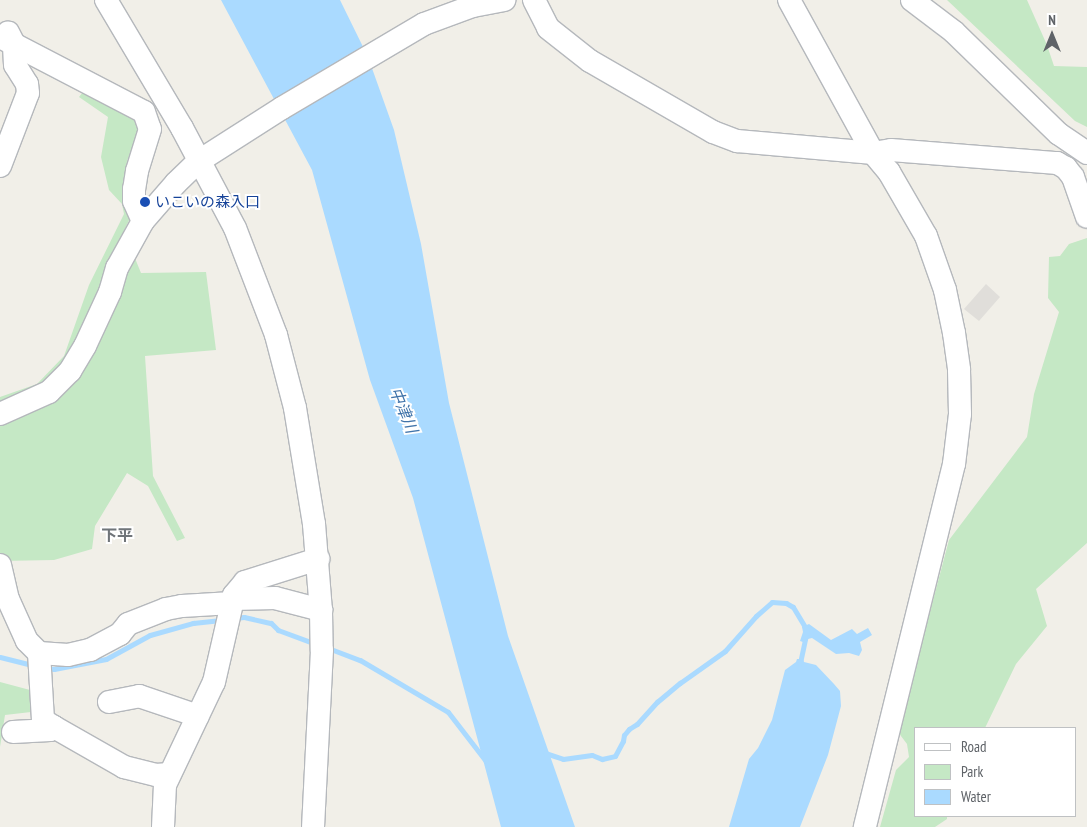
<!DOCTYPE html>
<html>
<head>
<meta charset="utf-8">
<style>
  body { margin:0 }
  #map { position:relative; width:1087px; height:827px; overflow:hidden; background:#f1efe8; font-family:"PT Sans Narrow","Noto Sans JP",sans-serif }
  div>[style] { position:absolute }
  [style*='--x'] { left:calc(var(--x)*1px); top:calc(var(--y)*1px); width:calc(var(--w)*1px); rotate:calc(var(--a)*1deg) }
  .industrial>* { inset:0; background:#e0deda }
  .green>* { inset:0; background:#c5e8c5 }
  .water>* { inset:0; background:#aadaff }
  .stream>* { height:5px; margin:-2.5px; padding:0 2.5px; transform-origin:2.5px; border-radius:2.5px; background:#aadaff }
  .roads { filter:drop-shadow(1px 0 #b5b8bc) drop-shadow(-1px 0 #b5b8bc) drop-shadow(0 1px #b5b8bc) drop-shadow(0 -1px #b5b8bc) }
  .minor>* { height:22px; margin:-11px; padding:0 11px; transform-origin:11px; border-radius:11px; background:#fff }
  .dots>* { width:14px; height:14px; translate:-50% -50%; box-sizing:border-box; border:2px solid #fff; border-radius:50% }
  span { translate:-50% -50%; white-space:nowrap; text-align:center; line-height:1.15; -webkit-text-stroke:4px #fff; paint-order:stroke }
  .transit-label { font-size:15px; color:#164399 }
  .left { translate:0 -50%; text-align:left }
  .water-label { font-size:16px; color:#4174aa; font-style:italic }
  .neighbourhood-label { font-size:16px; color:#70757a; font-weight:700 }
  .legend { position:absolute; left:914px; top:727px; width:162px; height:90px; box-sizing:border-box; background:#fff; border:1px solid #bfc1c3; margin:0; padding:6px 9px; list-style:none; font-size:15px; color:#5f6368 }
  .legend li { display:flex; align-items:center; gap:10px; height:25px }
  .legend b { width:25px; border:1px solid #bfc1c3 }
  .north { position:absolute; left:1027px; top:10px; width:50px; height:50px; -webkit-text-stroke:4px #fff; paint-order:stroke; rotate:0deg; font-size:14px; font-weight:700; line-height:20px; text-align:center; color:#5f6368 }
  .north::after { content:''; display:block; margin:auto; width:18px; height:22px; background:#5f6368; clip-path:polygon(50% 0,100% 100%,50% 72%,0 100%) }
</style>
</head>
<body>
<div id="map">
  <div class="industrial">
    <div style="clip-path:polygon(986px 284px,1000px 297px,979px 321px,964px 309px)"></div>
  </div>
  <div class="green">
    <div style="clip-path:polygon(947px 0,1027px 0,1047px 45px,1054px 66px,1087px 67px,1087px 127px,1075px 121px)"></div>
    <div style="clip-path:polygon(83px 92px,136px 119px,140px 130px,127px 161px,125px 192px,131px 216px,124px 231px,141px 273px,206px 272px,216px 350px,145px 356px,153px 476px,185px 538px,177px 541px,148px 486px,127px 473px,95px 526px,92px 549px,54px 560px,0 561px,0 397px,37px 384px,64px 356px,89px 285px,124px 214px,122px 204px,109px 190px,101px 157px,108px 117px,79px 97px)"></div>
    <div style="clip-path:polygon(1087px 238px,1087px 543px,1036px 589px,1047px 626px,1016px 664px,985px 728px,916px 728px,916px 816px,947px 816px,947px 819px,935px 827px,880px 827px,896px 770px,909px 757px,907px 744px,898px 732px,949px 540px,1027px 437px,1034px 394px,1059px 312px,1048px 298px,1049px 257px,1060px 256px,1069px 244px)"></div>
    <div style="clip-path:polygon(0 682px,30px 690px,31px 712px,5px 715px,0 747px)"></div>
  </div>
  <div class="water">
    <div style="clip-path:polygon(221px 0,340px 0,368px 57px,394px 130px,421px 244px,449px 403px,508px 636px,575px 827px,501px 827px,413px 498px,370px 380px,312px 170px)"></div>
    <div style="clip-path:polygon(809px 624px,831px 640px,852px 629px,857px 634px,868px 628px,872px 635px,860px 642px,862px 650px,859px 656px,849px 653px,836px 654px,812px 638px,808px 639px,806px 643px,800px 641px,803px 632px,802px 627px)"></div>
    <div style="clip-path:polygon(797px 659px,803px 659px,804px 662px,816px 665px,834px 684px,840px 691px,841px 706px,828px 755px,800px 827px,729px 827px,749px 759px,758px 748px,772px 720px,785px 670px,796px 662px)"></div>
  </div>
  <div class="stream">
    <div style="--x:235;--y:618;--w:9;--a:-6"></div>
    <div style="--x:244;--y:617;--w:28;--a:13"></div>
    <div style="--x:271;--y:623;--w:10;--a:45"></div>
    <div style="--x:278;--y:630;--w:40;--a:20.2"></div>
    <div style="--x:328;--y:648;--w:34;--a:21"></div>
    <div style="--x:360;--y:660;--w:102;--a:30.6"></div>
    <div style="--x:448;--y:712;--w:61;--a:52.4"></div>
    <div style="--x:0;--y:657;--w:34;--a:14"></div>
    <div style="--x:47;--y:668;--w:7;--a:8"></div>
    <div style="--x:54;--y:669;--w:53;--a:-10.9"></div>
    <div style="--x:106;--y:659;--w:50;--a:-28.6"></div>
    <div style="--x:150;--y:635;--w:45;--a:-15.6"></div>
    <div style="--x:193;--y:623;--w:28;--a:-6"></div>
    <div style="--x:545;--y:753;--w:19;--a:18"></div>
    <div style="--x:563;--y:759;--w:29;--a:-8"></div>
    <div style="--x:592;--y:755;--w:11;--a:22"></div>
    <div style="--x:602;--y:759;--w:13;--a:-13"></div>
    <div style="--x:615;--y:756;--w:17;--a:-62"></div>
    <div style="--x:623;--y:741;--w:6;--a:-81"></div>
    <div style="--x:624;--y:735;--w:8;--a:-50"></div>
    <div style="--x:629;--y:729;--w:9;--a:-32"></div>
    <div style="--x:637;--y:724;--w:30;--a:-48"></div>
    <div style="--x:657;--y:702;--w:30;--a:-40"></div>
    <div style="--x:680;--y:683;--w:55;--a:-35.4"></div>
    <div style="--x:725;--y:651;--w:47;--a:-48.5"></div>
    <div style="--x:756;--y:616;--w:21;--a:-41"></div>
    <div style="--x:772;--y:602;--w:14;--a:4"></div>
    <div style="--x:786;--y:603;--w:8;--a:30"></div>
    <div style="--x:793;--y:607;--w:27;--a:59"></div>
    <div style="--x:807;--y:630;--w:34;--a:102"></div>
  </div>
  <div class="roads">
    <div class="minor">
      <div style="--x:106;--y:0;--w:149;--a:59.3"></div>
      <div style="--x:182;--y:128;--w:113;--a:62.1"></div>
      <div style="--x:235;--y:228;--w:115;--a:69"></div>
      <div style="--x:276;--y:335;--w:75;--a:75.4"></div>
      <div style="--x:295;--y:408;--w:118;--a:80.7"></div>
      <div style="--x:314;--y:524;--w:87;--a:85.4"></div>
      <div style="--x:321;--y:611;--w:39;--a:89"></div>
      <div style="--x:322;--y:650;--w:177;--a:92.9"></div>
      <div style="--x:534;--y:0;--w:31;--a:63"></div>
      <div style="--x:548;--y:28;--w:53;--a:38.2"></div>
      <div style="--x:590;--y:61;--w:142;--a:30"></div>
      <div style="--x:713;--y:132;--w:26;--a:21"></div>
      <div style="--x:737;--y:141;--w:137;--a:5"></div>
      <div style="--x:873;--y:153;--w:18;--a:-9"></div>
      <div style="--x:891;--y:150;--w:167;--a:4.5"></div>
      <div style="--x:1057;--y:163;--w:10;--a:29"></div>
      <div style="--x:1066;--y:168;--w:11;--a:52"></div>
      <div style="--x:1073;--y:177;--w:42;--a:70.7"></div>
      <div style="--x:789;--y:0;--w:175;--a:61.2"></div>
      <div style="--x:873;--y:153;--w:25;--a:50"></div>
      <div style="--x:889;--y:172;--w:74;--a:60"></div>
      <div style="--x:926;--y:236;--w:57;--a:70.6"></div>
      <div style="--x:945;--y:290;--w:44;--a:78.2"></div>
      <div style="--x:954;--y:333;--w:37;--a:82"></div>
      <div style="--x:959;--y:370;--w:44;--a:88.7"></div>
      <div style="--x:960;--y:414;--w:50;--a:96.8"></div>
      <div style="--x:954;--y:464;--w:374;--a:103.8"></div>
      <div style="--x:912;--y:0;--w:53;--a:37.3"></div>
      <div style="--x:954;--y:32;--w:146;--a:44.2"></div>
      <div style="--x:1059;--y:134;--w:34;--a:34"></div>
      <div style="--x:0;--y:37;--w:162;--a:27.5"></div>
      <div style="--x:144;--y:112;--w:18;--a:71"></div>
      <div style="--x:150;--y:129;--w:44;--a:107.2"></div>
      <div style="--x:137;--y:171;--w:18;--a:99"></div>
      <div style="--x:134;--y:189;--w:12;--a:90"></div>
      <div style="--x:134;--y:201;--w:22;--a:66"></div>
      <div style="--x:0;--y:166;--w:78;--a:-69"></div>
      <div style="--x:28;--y:93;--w:9;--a:-96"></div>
      <div style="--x:27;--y:84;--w:22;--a:-122"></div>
      <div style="--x:15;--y:65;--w:21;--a:-93"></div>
      <div style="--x:14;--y:44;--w:13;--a:-117"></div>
      <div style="--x:0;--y:414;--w:54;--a:-24.2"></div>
      <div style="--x:49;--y:392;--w:30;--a:-45"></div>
      <div style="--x:70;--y:371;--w:29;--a:-59"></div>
      <div style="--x:85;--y:346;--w:60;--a:-65.2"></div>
      <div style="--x:110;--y:292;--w:25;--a:-74"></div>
      <div style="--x:117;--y:268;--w:54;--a:-61"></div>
      <div style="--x:143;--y:221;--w:50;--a:-49"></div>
      <div style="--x:176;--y:183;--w:32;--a:-44"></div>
      <div style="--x:199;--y:161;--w:98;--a:-32.6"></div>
      <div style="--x:282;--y:108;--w:165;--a:-30.6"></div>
      <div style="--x:424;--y:24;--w:52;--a:-20.2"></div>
      <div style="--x:473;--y:6;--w:32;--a:-11"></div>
      <div style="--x:0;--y:565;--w:35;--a:77"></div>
      <div style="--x:8;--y:599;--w:46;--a:65.7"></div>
      <div style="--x:27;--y:641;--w:17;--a:45"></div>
      <div style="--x:233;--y:599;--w:42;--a:-1.4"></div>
      <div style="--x:275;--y:598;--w:48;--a:14.6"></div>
      <div style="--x:109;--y:702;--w:31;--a:-11"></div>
      <div style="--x:139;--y:696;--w:62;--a:18.7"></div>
      <div style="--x:54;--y:727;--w:13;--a:-148"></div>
      <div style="--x:43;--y:720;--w:67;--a:-93.4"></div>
      <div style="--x:39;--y:653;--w:29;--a:4"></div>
      <div style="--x:68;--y:655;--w:23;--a:-13"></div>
      <div style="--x:90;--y:650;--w:34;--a:-28"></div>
      <div style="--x:120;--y:634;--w:13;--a:-51"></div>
      <div style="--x:128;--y:624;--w:41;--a:-21.5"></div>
      <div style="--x:166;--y:609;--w:16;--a:-11"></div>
      <div style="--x:182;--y:606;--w:50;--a:-3.4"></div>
      <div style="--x:13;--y:732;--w:37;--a:-3"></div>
      <div style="--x:50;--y:730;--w:5;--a:-37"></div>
      <div style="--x:54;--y:727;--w:81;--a:29.7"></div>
      <div style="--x:124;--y:767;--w:33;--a:14"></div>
      <div style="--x:156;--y:775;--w:13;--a:-4"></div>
      <div style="--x:163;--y:827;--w:42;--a:-87.3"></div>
      <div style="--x:165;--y:785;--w:114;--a:-64.6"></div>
      <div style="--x:214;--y:682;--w:89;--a:-77.1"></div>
      <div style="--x:234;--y:595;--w:17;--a:-50"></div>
      <div style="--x:245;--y:582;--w:77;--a:-17.5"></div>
    </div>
  </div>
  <div class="dots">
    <div style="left:145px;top:202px;background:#1a4fb4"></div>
  </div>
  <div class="transit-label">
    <span class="left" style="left:155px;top:202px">いこいの森入口</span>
  </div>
  <div class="water-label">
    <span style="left:404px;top:410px;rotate:68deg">中津川</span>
  </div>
  <div class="neighbourhood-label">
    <span style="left:117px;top:535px">下平</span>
  </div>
  <ul class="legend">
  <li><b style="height:6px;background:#fff"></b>Road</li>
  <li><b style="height:14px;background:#c5e8c5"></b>Park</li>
  <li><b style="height:14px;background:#aadaff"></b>Water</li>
  </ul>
  <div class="north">N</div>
</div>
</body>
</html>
